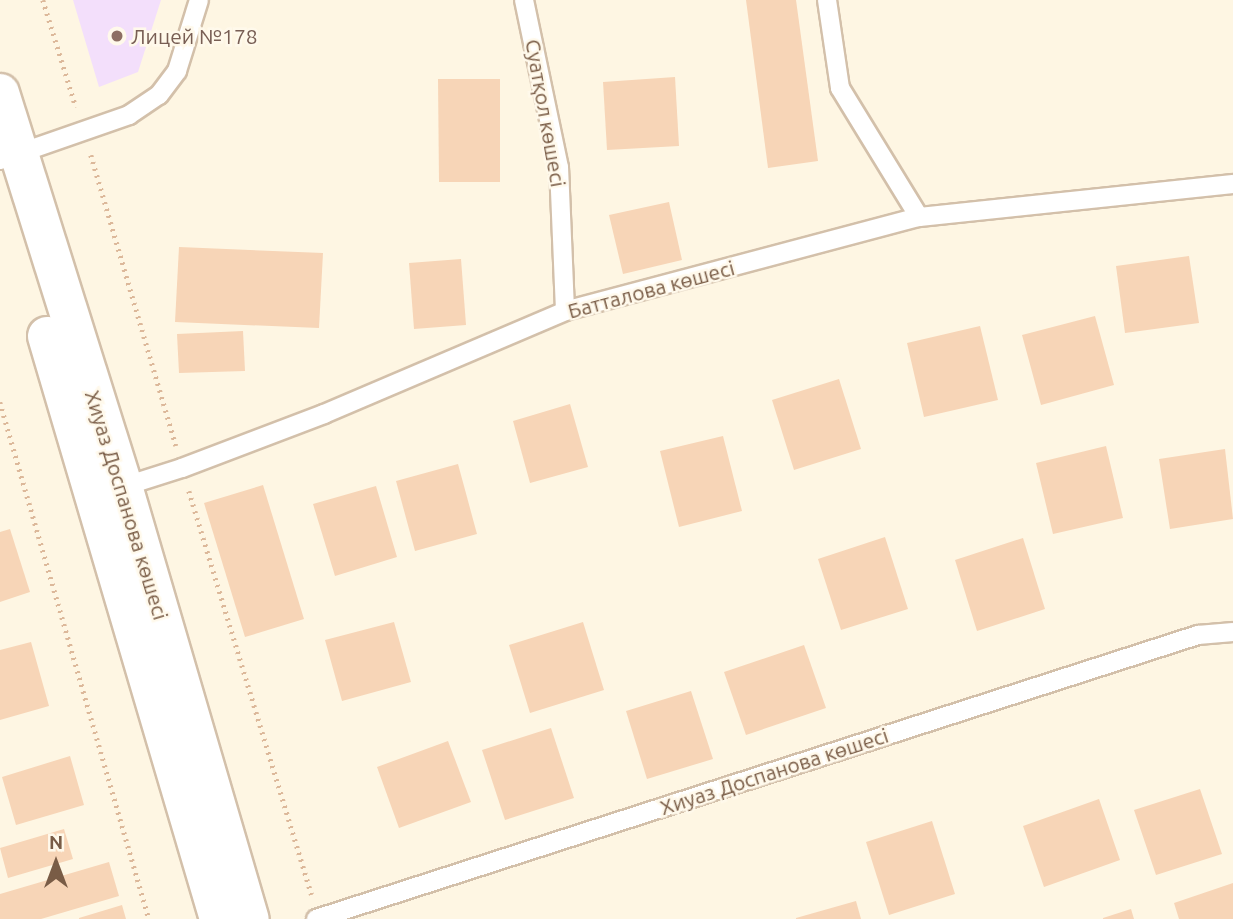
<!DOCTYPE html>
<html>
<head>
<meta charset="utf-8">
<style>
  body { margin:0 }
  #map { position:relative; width:1233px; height:919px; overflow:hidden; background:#fef6e3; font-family:Ubuntu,sans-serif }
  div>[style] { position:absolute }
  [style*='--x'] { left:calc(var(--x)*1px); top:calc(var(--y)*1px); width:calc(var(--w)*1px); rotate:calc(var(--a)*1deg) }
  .education>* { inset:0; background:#f3dffb }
  .building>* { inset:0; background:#f7d5b7 }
  .path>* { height:4.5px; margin-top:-2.25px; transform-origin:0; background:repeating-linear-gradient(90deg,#dcb89a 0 2px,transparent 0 7px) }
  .roads { filter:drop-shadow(2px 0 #d3c0aa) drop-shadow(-2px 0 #d3c0aa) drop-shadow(0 2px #d3c0aa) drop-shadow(0 -2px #d3c0aa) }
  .lane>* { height:18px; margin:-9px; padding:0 9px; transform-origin:9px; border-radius:9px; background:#fff }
  .secondary>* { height:38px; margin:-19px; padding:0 19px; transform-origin:19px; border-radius:19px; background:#fff }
  .dots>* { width:19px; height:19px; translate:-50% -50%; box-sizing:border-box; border:4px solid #fff9eb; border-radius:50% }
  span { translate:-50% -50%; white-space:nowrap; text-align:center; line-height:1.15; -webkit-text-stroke:5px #fff9eb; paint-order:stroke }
  .education-label { font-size:21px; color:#785e54 }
  .left { translate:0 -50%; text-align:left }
  .street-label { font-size:21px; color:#795c46 }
  .north { position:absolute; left:21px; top:828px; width:70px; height:70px; -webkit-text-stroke:5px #fff9eb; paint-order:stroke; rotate:0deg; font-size:19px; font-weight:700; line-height:28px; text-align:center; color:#795c46 }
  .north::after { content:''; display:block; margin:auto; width:24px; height:32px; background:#795c46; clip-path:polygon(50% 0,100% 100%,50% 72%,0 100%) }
</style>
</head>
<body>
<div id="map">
  <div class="education">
    <div style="clip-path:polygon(73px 0,161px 0,138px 72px,99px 87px)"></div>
  </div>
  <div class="building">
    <div style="clip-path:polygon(746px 0,796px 0,818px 161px,768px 168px)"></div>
    <div style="clip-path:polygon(675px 77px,679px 146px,607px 150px,603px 82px)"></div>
    <div style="clip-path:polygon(438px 79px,500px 79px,500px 182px,439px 182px)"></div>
    <div style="clip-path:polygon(669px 202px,682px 260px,623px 274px,609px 215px)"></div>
    <div style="clip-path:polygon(179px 247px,323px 253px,319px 328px,175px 322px)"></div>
    <div style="clip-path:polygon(1189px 256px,1199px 323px,1125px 333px,1116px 266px)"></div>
    <div style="clip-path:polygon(461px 259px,466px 325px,414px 329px,409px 263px)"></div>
    <div style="clip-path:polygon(1095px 316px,1114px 385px,1041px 405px,1022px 335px)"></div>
    <div style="clip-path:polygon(980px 326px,998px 400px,924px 417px,907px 343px)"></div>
    <div style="clip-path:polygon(243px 331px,245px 371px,179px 373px,177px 334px)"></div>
    <div style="clip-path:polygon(839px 379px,861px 449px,794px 470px,772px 400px)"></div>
    <div style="clip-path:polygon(570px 404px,588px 467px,530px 483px,513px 421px)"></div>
    <div style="clip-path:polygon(723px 436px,742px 511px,679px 527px,660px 451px)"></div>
    <div style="clip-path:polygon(1106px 446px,1123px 518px,1053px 534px,1036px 463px)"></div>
    <div style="clip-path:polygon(1225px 449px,1233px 519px,1170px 529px,1159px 459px)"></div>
    <div style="clip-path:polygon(458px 464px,477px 534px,415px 551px,396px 481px)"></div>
    <div style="clip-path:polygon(263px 485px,304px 619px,245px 637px,204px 503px)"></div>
    <div style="clip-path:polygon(376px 486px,397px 557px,335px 576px,313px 504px)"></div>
    <div style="clip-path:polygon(10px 529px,30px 592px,0 602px,0 532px)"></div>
    <div style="clip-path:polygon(885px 537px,908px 609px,841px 630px,818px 559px)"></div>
    <div style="clip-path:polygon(1023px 538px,1045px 609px,977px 631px,955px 560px)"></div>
    <div style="clip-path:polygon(394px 622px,411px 682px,342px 701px,325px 640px)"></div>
    <div style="clip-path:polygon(583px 622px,604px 690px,530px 713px,509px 645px)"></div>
    <div style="clip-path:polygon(31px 642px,49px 706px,0 720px,0 650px)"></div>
    <div style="clip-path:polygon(804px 645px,826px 708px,746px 735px,724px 672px)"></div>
    <div style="clip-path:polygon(691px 691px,713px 759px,647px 779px,626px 711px)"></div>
    <div style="clip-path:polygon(551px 728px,574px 798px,505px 820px,482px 750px)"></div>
    <div style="clip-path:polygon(448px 741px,471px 802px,399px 828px,377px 767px)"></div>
    <div style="clip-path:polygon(70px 756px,84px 805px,16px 825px,2px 777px)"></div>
    <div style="clip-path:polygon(1200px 789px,1222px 854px,1156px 875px,1134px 810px)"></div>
    <div style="clip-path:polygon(1099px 799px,1120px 860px,1044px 887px,1023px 826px)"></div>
    <div style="clip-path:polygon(932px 821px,955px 894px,889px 915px,866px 842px)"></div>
    <div style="clip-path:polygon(64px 829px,73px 859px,8px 878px,0 848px)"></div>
    <div style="clip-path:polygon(109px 862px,119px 896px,41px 919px,0 919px,0 894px)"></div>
    <div style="clip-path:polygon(1233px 883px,1233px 919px,1179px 919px,1174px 903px)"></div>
    <div style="clip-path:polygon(856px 901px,861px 919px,796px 919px,796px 918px)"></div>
    <div style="clip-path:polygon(122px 905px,126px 919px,79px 919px,79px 918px)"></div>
    <div style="clip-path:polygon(1131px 909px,1134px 919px,1103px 919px,1103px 918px)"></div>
  </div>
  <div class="path">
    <div style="--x:43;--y:0;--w:112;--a:72.9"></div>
    <div style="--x:91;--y:155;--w:303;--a:73.7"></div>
    <div style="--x:0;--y:402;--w:538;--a:73.92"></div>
    <div style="--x:189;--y:491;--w:422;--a:73.1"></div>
  </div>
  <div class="roads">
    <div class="lane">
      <div style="--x:524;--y:0;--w:171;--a:78.2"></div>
      <div style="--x:559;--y:167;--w:144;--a:87.6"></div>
      <div style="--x:827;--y:0;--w:89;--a:81.6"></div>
      <div style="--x:840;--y:88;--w:151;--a:58.5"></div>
      <div style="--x:0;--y:160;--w:137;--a:-19.2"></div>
      <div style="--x:129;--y:115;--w:36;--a:-34"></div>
      <div style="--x:159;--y:95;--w:30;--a:-53"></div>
      <div style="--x:177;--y:71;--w:74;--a:-72.8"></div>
      <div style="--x:119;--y:488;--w:66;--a:-17.6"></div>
      <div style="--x:182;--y:468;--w:152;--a:-20.8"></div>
      <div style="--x:324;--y:414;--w:262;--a:-23.1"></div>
      <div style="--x:565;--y:311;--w:366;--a:-14.9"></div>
      <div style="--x:919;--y:217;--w:316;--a:-6"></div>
      <div style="--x:316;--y:919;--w:927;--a:-17.85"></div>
      <div style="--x:1198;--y:635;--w:35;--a:-5"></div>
    </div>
    <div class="secondary">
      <div style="--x:0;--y:93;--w:412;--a:72.6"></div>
      <div style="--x:123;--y:486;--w:451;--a:73.7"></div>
      <div style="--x:47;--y:336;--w:608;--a:73.56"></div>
    </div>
  </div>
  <div class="dots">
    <div style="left:117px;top:36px;background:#8d6e63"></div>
  </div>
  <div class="education-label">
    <span class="left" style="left:131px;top:36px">Лицей №178</span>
  </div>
  <div class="street-label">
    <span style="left:546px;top:113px;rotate:80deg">Суатқол көшесі</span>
    <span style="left:651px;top:289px;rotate:-15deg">Батталова көшесі</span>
    <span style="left:127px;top:505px;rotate:73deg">Хиуаз Доспанова көшесі</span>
    <span style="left:774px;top:771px;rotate:-18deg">Хиуаз Доспанова көшесі</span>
  </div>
  <div class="north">N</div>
</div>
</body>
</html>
